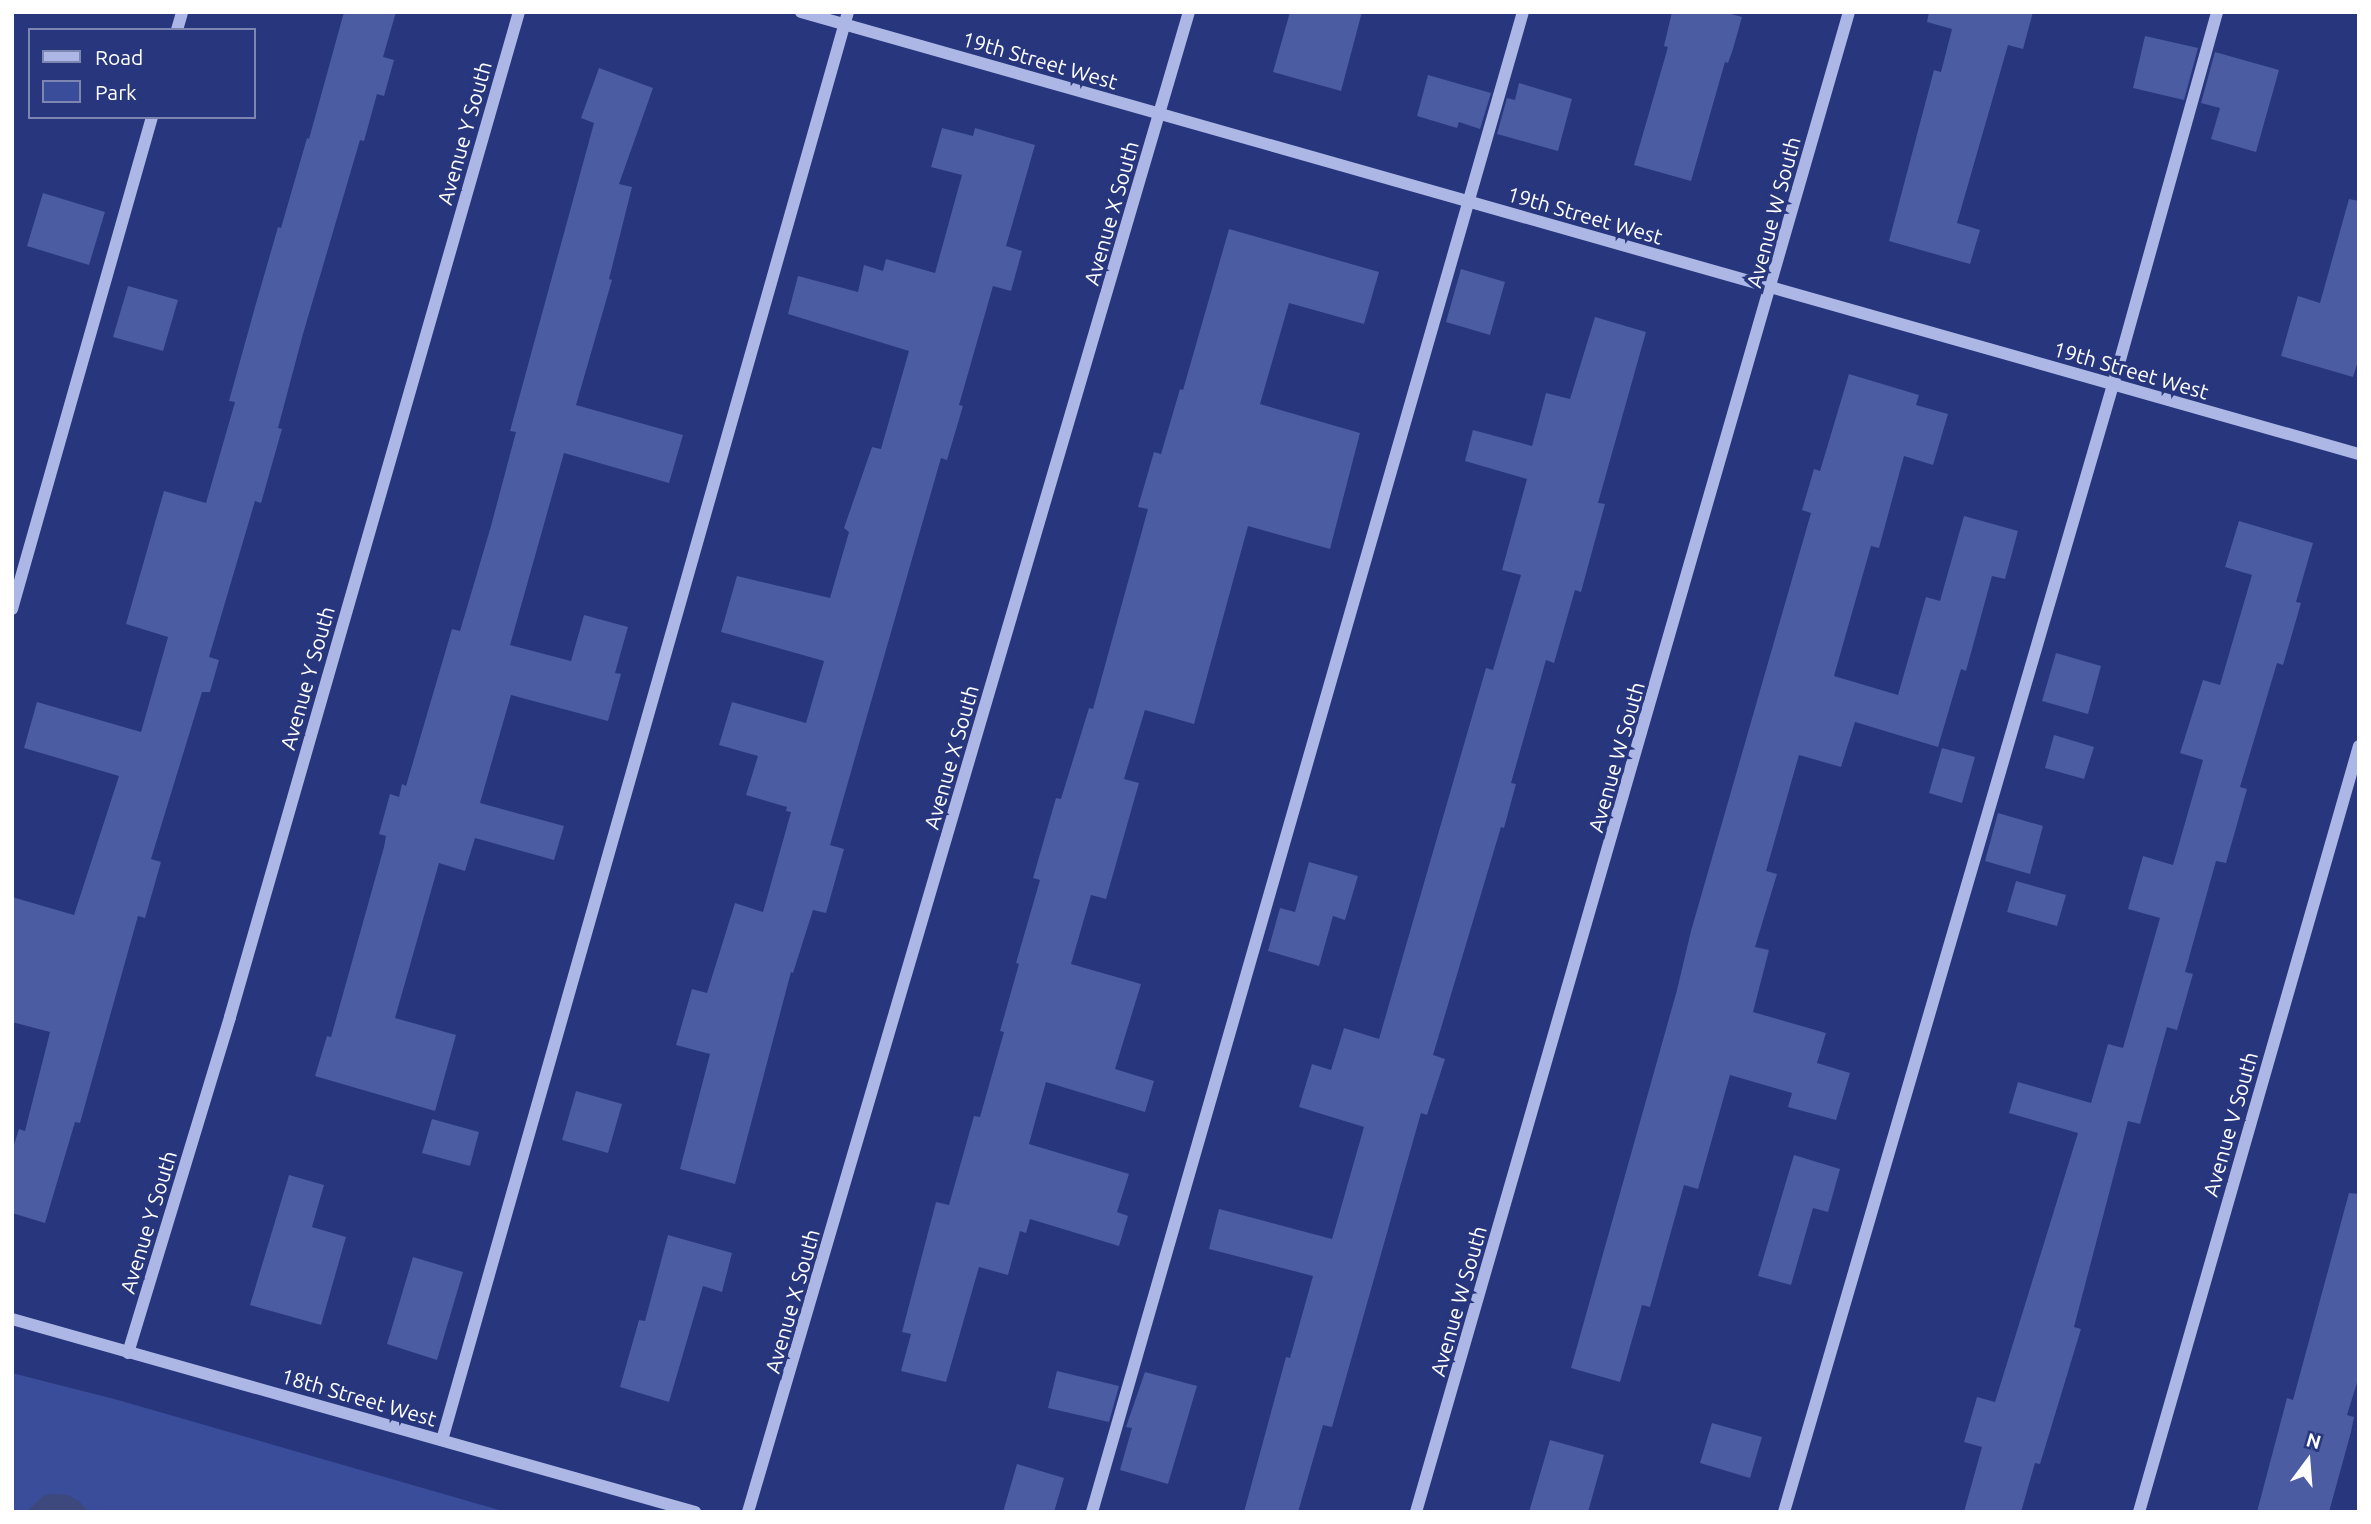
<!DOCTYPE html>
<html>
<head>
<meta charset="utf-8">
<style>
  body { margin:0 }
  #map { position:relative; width:2371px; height:1524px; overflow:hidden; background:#27367d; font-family:Ubuntu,sans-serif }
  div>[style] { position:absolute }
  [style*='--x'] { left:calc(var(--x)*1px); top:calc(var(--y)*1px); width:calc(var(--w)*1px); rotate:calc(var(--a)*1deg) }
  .green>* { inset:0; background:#3a4d9a }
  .water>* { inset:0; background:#3d487c }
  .building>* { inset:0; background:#4b5ca3 }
  .minor>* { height:12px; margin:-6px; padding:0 6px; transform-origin:6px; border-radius:6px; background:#acb7e5 }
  span { translate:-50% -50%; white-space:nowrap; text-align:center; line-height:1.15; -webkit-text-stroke:7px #27367d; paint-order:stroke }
  .street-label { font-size:21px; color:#fff }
  .frame { position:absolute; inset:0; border:14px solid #fff; pointer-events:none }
  .legend { position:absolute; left:28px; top:28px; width:228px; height:91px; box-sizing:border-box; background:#27367d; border:2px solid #7d86b1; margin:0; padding:9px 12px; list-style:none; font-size:21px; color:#fff }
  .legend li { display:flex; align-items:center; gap:14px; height:35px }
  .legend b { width:35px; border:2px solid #7d86b1 }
  .north { position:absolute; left:2273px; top:1426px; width:70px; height:70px; -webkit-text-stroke:5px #27367d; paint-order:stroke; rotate:16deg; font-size:19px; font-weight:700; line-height:28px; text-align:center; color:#fff }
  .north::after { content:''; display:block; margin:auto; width:24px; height:32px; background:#fff; clip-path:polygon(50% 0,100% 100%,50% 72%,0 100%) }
</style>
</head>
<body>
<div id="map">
  <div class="green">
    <div style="clip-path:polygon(12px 1373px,118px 1400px,506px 1512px,12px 1512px)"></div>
  </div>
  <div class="water">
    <div style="clip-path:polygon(52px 1494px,68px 1495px,80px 1502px,88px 1512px,26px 1512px,43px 1496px)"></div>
  </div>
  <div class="building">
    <div style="clip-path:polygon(344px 12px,396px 12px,383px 57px,394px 60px,384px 96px,377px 94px,364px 141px,360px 140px,303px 334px,278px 428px,282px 429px,261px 503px,255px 501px,209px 657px,219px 660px,210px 692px,202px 692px,151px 859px,161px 862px,145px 918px,138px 916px,80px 1123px,75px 1122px,45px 1223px,12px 1213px,12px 1151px,19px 1129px,25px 1131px,50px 1032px,12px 1022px,12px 897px,74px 915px,119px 776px,24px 748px,37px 702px,141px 732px,168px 637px,126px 624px,164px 491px,206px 503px,235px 402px,229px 401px,255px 307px,278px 227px,281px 228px,307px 138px,309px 139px)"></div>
    <div style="clip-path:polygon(1290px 12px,1362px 12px,1341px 91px,1273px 72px)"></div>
    <div style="clip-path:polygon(1672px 12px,1724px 12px,1742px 17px,1733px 49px,1728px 63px,1725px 62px,1691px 181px,1634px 165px,1668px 47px,1664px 46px)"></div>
    <div style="clip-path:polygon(1929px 12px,2033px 12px,2023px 49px,2008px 45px,1957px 223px,1980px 230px,1970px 264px,1889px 241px,1934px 70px,1941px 72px,1952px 29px,1927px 22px)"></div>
    <div style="clip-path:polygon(2145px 36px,2198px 48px,2184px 100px,2133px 88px)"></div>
    <div style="clip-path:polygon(2215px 52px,2279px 70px,2256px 152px,2211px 139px,2220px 108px,2201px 103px)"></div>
    <div style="clip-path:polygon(599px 68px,653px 88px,619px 184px,632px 187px,609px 279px,612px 280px,576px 405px,683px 435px,669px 483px,564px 453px,510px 645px,571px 661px,584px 615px,628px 627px,615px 673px,621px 674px,608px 721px,511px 695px,480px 803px,564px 826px,554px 860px,475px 838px,465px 871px,439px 863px,395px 1018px,456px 1035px,435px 1111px,315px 1076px,327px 1036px,331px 1037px,384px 847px,386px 836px,379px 834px,390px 794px,399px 797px,402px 784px,406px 786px,452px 629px,460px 631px,491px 526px,516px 432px,510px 431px,594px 123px,581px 118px)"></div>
    <div style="clip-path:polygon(1428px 75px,1491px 93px,1480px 129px,1459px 122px,1457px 128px,1417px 116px)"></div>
    <div style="clip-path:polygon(1519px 83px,1572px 99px,1558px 151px,1497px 134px,1507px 98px,1515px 100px)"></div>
    <div style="clip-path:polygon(942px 128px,973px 136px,975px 128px,1035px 145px,1006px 246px,1022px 251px,1011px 291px,993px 286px,959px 405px,963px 406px,947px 460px,941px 458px,830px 845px,844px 849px,826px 913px,813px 910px,793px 973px,791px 972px,735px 1184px,680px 1169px,710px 1054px,676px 1045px,692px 989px,707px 993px,735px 903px,763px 912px,791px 812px,786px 811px,787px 807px,746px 795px,758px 756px,719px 745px,732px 702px,806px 723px,824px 661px,721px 632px,737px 576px,830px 598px,849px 532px,844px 528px,872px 447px,881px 449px,909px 351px,788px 314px,798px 276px,858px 292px,864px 265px,883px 271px,886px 259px,935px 273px,962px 175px,931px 167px)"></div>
    <div style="clip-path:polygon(43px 193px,105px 212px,89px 265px,27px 246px)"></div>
    <div style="clip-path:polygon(2349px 199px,2359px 201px,2359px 358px,2353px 377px,2281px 356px,2298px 296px,2320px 303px)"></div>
    <div style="clip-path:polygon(1229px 229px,1379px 272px,1364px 324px,1289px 303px,1260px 404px,1360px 433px,1330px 549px,1248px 526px,1194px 724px,1145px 710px,1124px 779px,1139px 783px,1106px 899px,1091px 895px,1071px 964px,1141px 984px,1115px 1069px,1154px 1081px,1145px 1112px,1046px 1082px,1029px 1144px,1129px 1174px,1117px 1212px,1128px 1216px,1119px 1246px,1030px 1219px,1026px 1233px,1020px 1231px,1008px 1275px,979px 1267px,946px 1382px,901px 1371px,911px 1334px,902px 1332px,936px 1202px,949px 1205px,974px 1116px,980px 1117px,1004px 1032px,1000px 1031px,1019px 964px,1016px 963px,1040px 880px,1033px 878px,1056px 798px,1061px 799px,1089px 708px,1093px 709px,1148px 509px,1138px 507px,1154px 452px,1161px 454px,1180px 389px,1183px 390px)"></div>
    <div style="clip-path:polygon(1461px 269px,1505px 282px,1490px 335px,1446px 322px)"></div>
    <div style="clip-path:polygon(128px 286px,178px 300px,163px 351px,113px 337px)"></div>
    <div style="clip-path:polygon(1595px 317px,1646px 332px,1598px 503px,1605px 504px,1581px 592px,1575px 590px,1554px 663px,1546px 660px,1511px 783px,1516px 784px,1504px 828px,1501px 827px,1433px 1055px,1445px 1059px,1427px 1115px,1421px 1113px,1332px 1427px,1323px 1425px,1298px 1512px,1244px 1512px,1286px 1357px,1290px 1358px,1313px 1276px,1209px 1249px,1219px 1209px,1332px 1239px,1364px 1127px,1299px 1107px,1312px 1064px,1331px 1070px,1344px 1028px,1379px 1039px,1486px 668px,1493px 670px,1521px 575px,1502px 570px,1527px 479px,1465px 461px,1473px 430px,1532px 446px,1546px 393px,1570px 399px)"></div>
    <div style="clip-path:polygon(1849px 374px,1919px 395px,1916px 405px,1948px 414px,1933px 465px,1904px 456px,1879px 548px,1871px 546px,1834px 676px,1898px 695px,1926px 597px,1940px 601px,1964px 516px,2018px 531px,2005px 579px,1992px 576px,1966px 671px,1961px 669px,1938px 747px,1855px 722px,1841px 767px,1799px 755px,1766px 871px,1777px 874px,1755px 947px,1769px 950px,1753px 1012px,1826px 1033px,1817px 1063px,1850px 1073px,1836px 1120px,1788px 1107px,1792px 1093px,1730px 1075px,1698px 1189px,1684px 1185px,1650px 1307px,1642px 1305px,1620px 1382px,1571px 1368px,1677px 990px,1691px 931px,1811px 513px,1802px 510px,1814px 469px,1820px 471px)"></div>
    <div style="clip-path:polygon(2239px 521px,2313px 543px,2296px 602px,2301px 603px,2283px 665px,2277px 663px,2240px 787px,2247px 789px,2226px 863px,2216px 861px,2185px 972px,2193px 974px,2177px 1030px,2167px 1027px,2140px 1124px,2128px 1121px,2074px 1327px,2081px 1329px,2040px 1464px,2035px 1463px,2021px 1512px,1964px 1512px,1982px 1447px,1964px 1442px,1977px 1397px,1995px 1402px,2078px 1133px,2009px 1113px,2018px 1082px,2091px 1103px,2108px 1044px,2123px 1048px,2160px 918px,2128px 909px,2143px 856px,2173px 865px,2203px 760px,2180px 753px,2203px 680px,2220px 685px,2252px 575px,2225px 567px)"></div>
    <div style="clip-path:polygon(2056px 653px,2101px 666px,2088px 714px,2042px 701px)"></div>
    <div style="clip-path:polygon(2054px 735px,2094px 747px,2084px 779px,2045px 768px)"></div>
    <div style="clip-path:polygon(1942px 748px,1975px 757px,1962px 803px,1929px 793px)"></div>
    <div style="clip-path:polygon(1998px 813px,2043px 826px,2030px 874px,1985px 861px)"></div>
    <div style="clip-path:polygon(1309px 862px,1358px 876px,1345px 920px,1333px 916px,1319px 966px,1268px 951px,1280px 908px,1295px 912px)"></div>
    <div style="clip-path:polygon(2016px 881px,2066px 895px,2057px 926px,2007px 912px)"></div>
    <div style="clip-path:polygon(576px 1091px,622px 1104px,608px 1153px,562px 1140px)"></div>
    <div style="clip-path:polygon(432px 1119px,479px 1132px,470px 1166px,422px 1153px)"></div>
    <div style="clip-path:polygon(1794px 1155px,1840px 1169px,1828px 1212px,1813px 1208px,1791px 1285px,1758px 1276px)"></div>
    <div style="clip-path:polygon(289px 1175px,324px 1185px,312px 1227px,346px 1237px,321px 1325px,250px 1305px)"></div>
    <div style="clip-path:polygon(2349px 1193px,2359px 1194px,2359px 1376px,2347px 1415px,2354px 1417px,2351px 1432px,2329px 1512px,2257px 1512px,2287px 1398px,2293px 1400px)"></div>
    <div style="clip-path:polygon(668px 1235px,732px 1253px,722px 1292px,703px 1286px,669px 1402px,620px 1387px,639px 1320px,645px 1321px)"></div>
    <div style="clip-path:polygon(413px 1257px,463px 1272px,437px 1360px,387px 1344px)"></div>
    <div style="clip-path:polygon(1057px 1371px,1119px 1386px,1109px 1422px,1048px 1408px)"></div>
    <div style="clip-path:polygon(1145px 1372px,1197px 1386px,1168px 1484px,1120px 1470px,1132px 1428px,1126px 1427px)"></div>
    <div style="clip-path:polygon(1712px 1423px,1762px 1437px,1750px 1478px,1700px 1463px)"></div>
    <div style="clip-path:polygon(1550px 1440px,1604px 1455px,1588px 1512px,1529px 1512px)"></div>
    <div style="clip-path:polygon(1017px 1464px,1064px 1478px,1054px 1512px,1003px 1512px)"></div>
  </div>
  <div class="minor">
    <div style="--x:801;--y:12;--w:1619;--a:15.84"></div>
    <div style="--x:177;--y:30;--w:19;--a:-74"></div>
    <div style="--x:12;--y:609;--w:512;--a:-74.12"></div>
    <div style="--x:12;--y:1319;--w:710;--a:15.78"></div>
    <div style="--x:128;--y:1353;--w:351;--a:-73.1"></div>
    <div style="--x:230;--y:1017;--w:1046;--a:-73.96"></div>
    <div style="--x:442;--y:1440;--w:1485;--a:-74.13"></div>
    <div style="--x:748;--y:1512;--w:1563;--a:-73.62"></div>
    <div style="--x:1092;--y:1512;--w:1561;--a:-73.97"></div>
    <div style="--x:1416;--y:1512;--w:1561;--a:-73.9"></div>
    <div style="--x:1784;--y:1512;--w:1174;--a:-73.73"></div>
    <div style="--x:2113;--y:385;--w:387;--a:-74.4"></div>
    <div style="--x:2139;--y:1512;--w:797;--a:-73.98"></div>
  </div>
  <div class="street-label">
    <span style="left:1040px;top:60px;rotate:16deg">19th Street West</span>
    <span style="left:464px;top:133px;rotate:-74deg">Avenue Y South</span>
    <span style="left:1773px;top:212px;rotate:-75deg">Avenue W South</span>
    <span style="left:1111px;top:213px;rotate:-74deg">Avenue X South</span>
    <span style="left:1585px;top:215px;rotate:16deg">19th Street West</span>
    <span style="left:2131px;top:370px;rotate:16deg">19th Street West</span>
    <span style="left:307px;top:678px;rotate:-74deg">Avenue Y South</span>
    <span style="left:951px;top:757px;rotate:-74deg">Avenue X South</span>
    <span style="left:1616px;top:757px;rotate:-74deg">Avenue W South</span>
    <span style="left:2230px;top:1124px;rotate:-74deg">Avenue V South</span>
    <span style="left:148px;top:1222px;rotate:-73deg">Avenue Y South</span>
    <span style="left:792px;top:1301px;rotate:-74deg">Avenue X South</span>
    <span style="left:1458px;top:1301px;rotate:-74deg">Avenue W South</span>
    <span style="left:359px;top:1397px;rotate:16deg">18th Street West</span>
  </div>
  <div class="frame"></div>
  <ul class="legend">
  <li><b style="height:9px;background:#acb7e5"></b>Road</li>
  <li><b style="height:19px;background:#3a4d9a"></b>Park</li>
  </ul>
  <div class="north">N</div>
</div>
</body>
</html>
